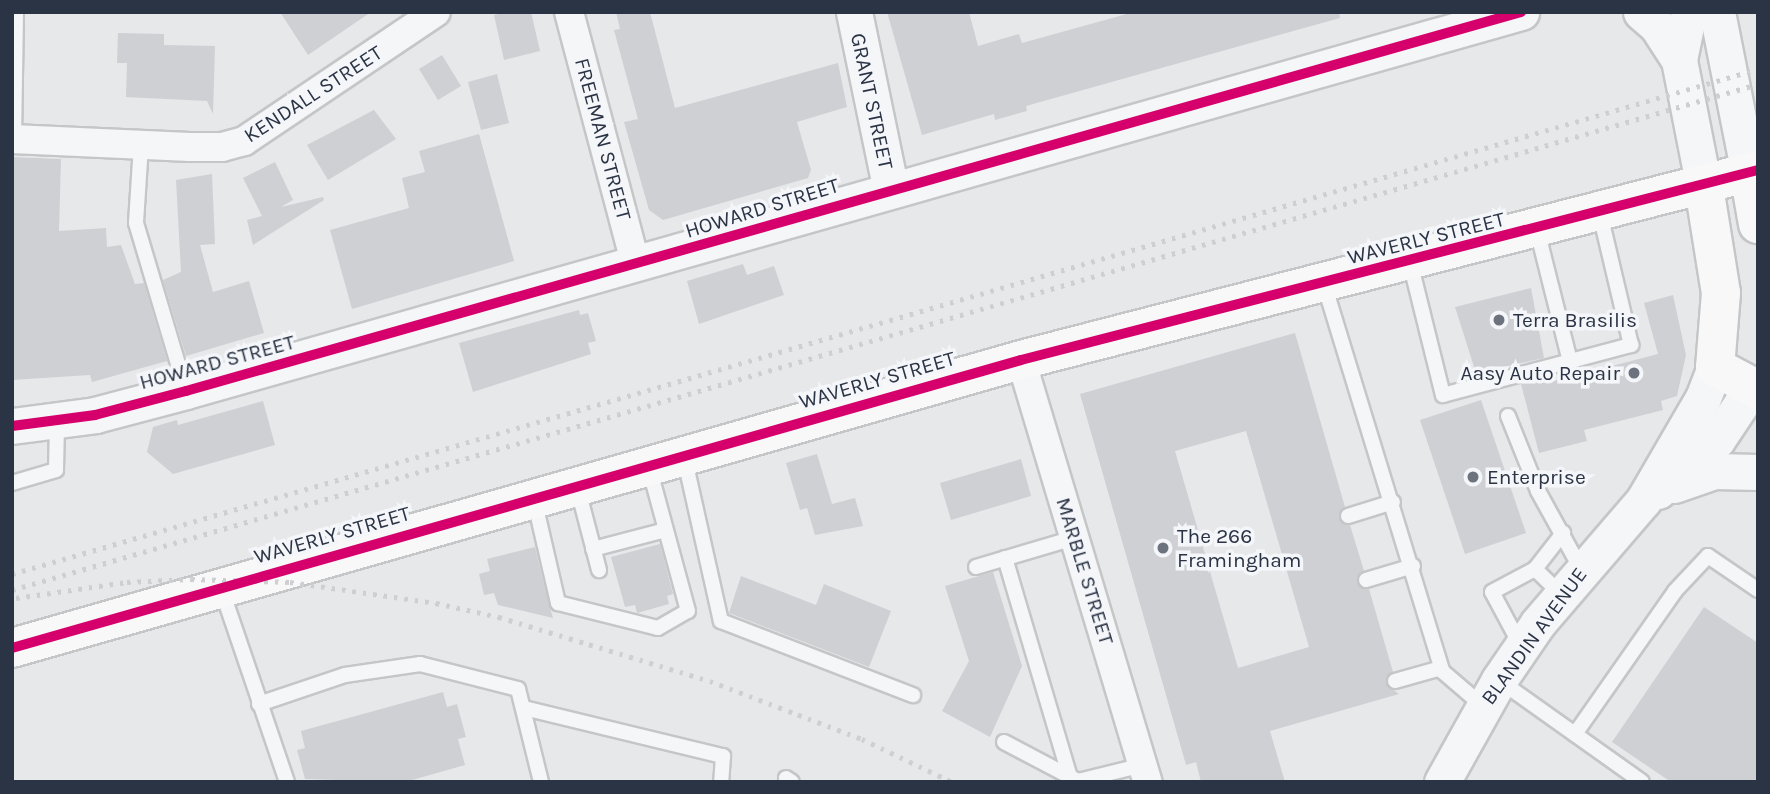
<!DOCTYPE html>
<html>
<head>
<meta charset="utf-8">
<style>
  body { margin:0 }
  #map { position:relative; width:1770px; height:794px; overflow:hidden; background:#e6e8ea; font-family:Karla,sans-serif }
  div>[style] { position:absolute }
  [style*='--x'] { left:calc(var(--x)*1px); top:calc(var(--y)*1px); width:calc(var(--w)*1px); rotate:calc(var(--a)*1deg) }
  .building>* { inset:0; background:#ced0d3 }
  .roads { filter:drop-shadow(2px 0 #c4c6c8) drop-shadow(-2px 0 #c4c6c8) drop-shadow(0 2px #c4c6c8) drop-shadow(0 -2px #c4c6c8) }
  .service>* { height:14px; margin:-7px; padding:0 7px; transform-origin:7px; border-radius:7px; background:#f5f6f7 }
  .minor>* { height:28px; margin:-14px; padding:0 14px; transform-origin:14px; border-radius:14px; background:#f5f6f7 }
  .tertiary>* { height:35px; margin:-17.5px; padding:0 17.5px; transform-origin:17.5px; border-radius:17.5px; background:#f5f6f7 }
  .secondary>* { height:38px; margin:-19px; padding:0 19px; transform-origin:19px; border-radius:19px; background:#f8f8f8 }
  .rail>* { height:5px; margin-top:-2.5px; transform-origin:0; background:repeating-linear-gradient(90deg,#cecfd2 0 3.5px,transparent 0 10.5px) }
  .cycleway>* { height:10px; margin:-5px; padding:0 5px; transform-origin:5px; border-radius:5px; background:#d6006c }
  .dots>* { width:19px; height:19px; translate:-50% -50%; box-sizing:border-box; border:4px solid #f4f6f9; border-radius:50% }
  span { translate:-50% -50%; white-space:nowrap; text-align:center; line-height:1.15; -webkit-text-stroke:7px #f4f6f9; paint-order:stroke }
  .street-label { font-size:21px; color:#2b3445 }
  .poi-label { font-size:21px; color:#2b3445 }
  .left { translate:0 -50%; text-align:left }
  .right { translate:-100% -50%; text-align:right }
  .frame { position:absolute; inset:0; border:14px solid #2b3445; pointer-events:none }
</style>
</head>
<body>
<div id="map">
  <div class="building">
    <div style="clip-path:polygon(280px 12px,371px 12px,308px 55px)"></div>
    <div style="clip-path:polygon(507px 12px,531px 12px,540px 51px,504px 60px,494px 15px)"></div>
    <div style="clip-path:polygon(616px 12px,650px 12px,675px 108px,838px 63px,847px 107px,797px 122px,811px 170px,808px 178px,663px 220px,649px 210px,624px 122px,638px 119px,614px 30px,620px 29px)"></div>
    <div style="clip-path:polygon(887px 12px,969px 12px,978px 46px,1019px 34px,1022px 43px,1134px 12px,1339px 12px,1340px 18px,1026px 106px,1027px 111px,995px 120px,994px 114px,922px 135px)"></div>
    <div style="clip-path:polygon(118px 33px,164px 34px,164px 45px,215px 46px,213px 114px,207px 101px,126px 97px,127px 63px,117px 63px)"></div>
    <div style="clip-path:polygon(442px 55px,461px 86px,438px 100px,419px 69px)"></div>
    <div style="clip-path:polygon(497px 74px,509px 123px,481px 130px,468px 82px)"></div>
    <div style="clip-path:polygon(374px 110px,396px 139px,328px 180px,307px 145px)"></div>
    <div style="clip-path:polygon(479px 134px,514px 261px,352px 309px,330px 230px,409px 208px,402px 178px,425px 172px,419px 151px)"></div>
    <div style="clip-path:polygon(12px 157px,61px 159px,59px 231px,106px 228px,107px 247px,121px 245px,135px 284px,144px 283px,167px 361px,92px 382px,90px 375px,12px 380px)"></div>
    <div style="clip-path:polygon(275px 162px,293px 200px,281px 207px,323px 197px,324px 200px,253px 245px,247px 220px,262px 216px,243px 178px)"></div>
    <div style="clip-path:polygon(212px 174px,215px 244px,200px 245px,213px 292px,249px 281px,264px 333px,186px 356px,163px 280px,181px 272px,176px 180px)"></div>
    <div style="clip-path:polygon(743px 264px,747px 275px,774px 266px,784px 295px,699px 324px,687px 281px)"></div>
    <div style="clip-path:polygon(1531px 288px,1544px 358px,1476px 373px,1455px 307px)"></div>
    <div style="clip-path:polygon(1673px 295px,1686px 355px,1677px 396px,1661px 401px,1663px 410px,1584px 430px,1587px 441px,1539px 453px,1521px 384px,1549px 377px,1550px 382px,1658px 354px,1644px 303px)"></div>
    <div style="clip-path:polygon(579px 310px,580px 315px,588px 313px,596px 341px,588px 343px,591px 354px,473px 392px,459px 343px)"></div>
    <div style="clip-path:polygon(evenodd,1295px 333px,1345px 507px,1339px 518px,1350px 525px,1364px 571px,1357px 582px,1369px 589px,1393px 672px,1386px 684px,1399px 694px,1270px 731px,1285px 782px,1201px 782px,1196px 762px,1186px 765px,1080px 394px,1295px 333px,1246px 431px,1309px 647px,1238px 668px,1175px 451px,1246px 431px)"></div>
    <div style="clip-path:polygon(1481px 400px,1526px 533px,1465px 554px,1420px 420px)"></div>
    <div style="clip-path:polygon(263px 401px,275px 445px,173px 474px,147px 452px,153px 427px,177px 420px,178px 425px)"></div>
    <div style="clip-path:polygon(817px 454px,832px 504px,855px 498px,863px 526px,815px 535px,807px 508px,800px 510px,786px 463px)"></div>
    <div style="clip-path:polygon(1021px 459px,1031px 496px,951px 520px,940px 483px)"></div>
    <div style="clip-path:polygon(660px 544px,673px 594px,667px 596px,669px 604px,637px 613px,635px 605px,625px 607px,611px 557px)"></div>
    <div style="clip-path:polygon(535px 547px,549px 605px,553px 618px,498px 605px,494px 593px,484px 595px,479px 574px,490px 571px,487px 559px)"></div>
    <div style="clip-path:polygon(993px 572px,1022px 666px,990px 737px,942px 711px,969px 661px,945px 586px)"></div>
    <div style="clip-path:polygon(741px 576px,816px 605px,824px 584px,891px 611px,869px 667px,729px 613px)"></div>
    <div style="clip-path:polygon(1704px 607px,1758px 643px,1758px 782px,1671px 782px,1612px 742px)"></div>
    <div style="clip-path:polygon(443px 692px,447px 707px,457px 704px,466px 737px,458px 739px,465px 765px,405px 782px,305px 779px,297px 750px,305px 748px,301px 731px)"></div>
  </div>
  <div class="roads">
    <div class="service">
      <div style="--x:14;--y:139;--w:127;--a:-89.1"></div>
      <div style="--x:141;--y:145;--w:78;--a:93.7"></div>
      <div style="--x:136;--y:223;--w:175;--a:73.4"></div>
      <div style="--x:1537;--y:230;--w:135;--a:75.9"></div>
      <div style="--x:1410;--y:262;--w:137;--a:76.1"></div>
      <div style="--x:1443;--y:395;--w:195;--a:-14.9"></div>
      <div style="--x:1631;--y:345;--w:135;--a:-103.3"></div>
      <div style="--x:1324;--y:284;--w:405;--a:73"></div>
      <div style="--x:1442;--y:671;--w:54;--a:40.5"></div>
      <div style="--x:1508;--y:416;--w:81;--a:68.2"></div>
      <div style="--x:1538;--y:491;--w:89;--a:61.1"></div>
      <div style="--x:684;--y:456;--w:169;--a:77.4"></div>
      <div style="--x:721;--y:621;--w:206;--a:21.1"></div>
      <div style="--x:12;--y:483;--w:46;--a:-16.5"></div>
      <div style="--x:56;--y:470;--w:47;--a:-88.8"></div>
      <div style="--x:577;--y:486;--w:87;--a:75.3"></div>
      <div style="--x:534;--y:499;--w:107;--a:77"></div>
      <div style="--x:558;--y:603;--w:103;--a:14"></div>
      <div style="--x:658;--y:628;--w:34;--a:-30"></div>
      <div style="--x:688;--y:611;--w:149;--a:-105.2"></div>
      <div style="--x:1348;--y:516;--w:47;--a:-17.3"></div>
      <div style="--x:593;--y:549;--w:75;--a:-14.6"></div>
      <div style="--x:1005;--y:558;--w:229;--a:73.5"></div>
      <div style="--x:976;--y:567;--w:102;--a:-16.5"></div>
      <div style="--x:1535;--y:569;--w:46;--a:-52.1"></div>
      <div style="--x:1366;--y:580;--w:49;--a:-16.6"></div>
      <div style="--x:222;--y:591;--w:202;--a:71.2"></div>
      <div style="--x:1521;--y:646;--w:61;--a:-118.2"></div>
      <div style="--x:1492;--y:592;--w:49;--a:-28.1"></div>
      <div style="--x:1535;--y:569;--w:36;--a:44"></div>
      <div style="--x:1395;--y:681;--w:48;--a:-15.8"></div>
      <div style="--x:1500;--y:681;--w:174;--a:35.4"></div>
      <div style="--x:259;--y:704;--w:91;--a:-18.6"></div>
      <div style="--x:345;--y:675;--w:76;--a:-8.3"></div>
      <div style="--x:420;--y:664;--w:101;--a:14.3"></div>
      <div style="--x:518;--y:689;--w:96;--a:76.1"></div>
      <div style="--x:524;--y:708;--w:205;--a:13.6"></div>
      <div style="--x:723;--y:756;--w:26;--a:94"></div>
      <div style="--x:1575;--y:734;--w:174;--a:-55"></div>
      <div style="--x:1675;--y:591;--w:48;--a:-46.7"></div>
      <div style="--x:1708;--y:556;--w:60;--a:34.2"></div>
      <div style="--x:1004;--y:742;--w:84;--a:27.8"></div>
      <div style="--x:1078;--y:781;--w:67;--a:-13.8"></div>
      <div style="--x:786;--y:778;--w:7;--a:34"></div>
    </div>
    <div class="minor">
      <div style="--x:569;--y:12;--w:262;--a:75.2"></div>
      <div style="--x:12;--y:139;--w:178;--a:2.6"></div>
      <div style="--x:190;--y:147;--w:32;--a:0"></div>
      <div style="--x:222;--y:147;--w:23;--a:-15"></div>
      <div style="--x:244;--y:141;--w:231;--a:-33.9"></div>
      <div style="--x:1021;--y:360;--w:441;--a:73.3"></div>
    </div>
    <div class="tertiary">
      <div style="--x:854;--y:12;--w:182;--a:78.3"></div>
      <div style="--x:1641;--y:12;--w:21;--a:41"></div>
      <div style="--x:1657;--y:26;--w:40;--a:57.1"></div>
      <div style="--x:1689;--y:12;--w:49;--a:101.8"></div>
      <div style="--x:1679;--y:60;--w:129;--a:78.9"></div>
      <div style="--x:1717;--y:12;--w:164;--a:78.8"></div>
      <div style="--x:12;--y:426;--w:84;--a:-7.5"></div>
      <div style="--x:95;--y:415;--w:94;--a:-14.8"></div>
      <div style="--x:186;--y:391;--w:1388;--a:-15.85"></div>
      <div style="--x:1674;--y:485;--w:42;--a:-19.3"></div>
      <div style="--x:1714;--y:471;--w:44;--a:1.3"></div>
      <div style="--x:1658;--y:491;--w:78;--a:-40.8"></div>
      <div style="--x:1717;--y:440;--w:65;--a:-56.3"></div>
      <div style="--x:1442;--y:782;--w:117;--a:-60.8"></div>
      <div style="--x:1499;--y:680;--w:69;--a:-55.6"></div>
      <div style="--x:1538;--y:623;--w:161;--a:-49.3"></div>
      <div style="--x:1643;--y:501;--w:119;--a:-59.8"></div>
      <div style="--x:1703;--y:398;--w:33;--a:-69"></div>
    </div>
    <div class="secondary">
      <div style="--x:1749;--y:173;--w:52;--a:80"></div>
      <div style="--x:1704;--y:187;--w:107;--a:80.9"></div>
      <div style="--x:1721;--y:293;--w:74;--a:94.6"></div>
      <div style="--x:1715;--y:367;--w:49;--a:28.1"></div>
      <div style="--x:12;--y:648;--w:1049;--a:-15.93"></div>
      <div style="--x:1021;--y:360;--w:761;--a:-14.46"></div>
    </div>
  </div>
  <div class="rail">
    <div style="--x:12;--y:574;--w:1818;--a:-16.13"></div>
    <div style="--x:12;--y:590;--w:1818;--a:-16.16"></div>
    <div style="--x:16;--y:598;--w:112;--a:-8.2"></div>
    <div style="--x:127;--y:582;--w:64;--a:-2.7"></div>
    <div style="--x:191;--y:579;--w:99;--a:1.7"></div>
    <div style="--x:290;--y:582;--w:148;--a:8.2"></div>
    <div style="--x:436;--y:603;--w:65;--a:12.5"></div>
    <div style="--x:499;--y:617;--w:220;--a:16.9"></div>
    <div style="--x:710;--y:681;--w:163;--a:20.9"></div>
    <div style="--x:862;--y:739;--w:100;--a:25.5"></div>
  </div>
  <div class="cycleway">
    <div style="--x:12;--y:426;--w:84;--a:-7.5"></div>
    <div style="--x:95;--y:415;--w:94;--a:-14.8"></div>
    <div style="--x:186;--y:391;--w:1388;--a:-15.85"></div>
    <div style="--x:12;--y:648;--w:1049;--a:-15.93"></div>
    <div style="--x:1021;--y:360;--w:761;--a:-14.46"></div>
  </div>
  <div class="dots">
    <div style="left:1499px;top:320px;background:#6c737f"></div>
    <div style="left:1634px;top:373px;background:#6c737f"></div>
    <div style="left:1473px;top:477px;background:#6c737f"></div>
    <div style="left:1163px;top:548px;background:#6c737f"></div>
  </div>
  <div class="street-label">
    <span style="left:313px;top:94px;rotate:-33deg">KENDALL STREET</span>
    <span style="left:872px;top:101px;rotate:78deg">GRANT STREET</span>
    <span style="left:603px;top:139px;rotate:75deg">FREEMAN STREET</span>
    <span style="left:762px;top:208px;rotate:-17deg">HOWARD STREET</span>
    <span style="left:1426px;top:238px;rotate:-14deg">WAVERLY STREET</span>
    <span style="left:217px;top:362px;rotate:-15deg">HOWARD STREET</span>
    <span style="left:877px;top:380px;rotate:-16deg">WAVERLY STREET</span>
    <span style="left:332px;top:535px;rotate:-16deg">WAVERLY STREET</span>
    <span style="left:1085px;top:571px;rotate:73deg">MARBLE STREET</span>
    <span style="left:1534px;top:636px;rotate:-54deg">BLANDIN AVENUE</span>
  </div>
  <div class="poi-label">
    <span class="left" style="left:1513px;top:320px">Terra Brasilis</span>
    <span class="right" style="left:1620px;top:373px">Aasy Auto Repair</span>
    <span class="left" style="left:1487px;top:477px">Enterprise</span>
    <span class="left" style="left:1177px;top:548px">The 266<br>Framingham</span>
  </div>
  <div class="frame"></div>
</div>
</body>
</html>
